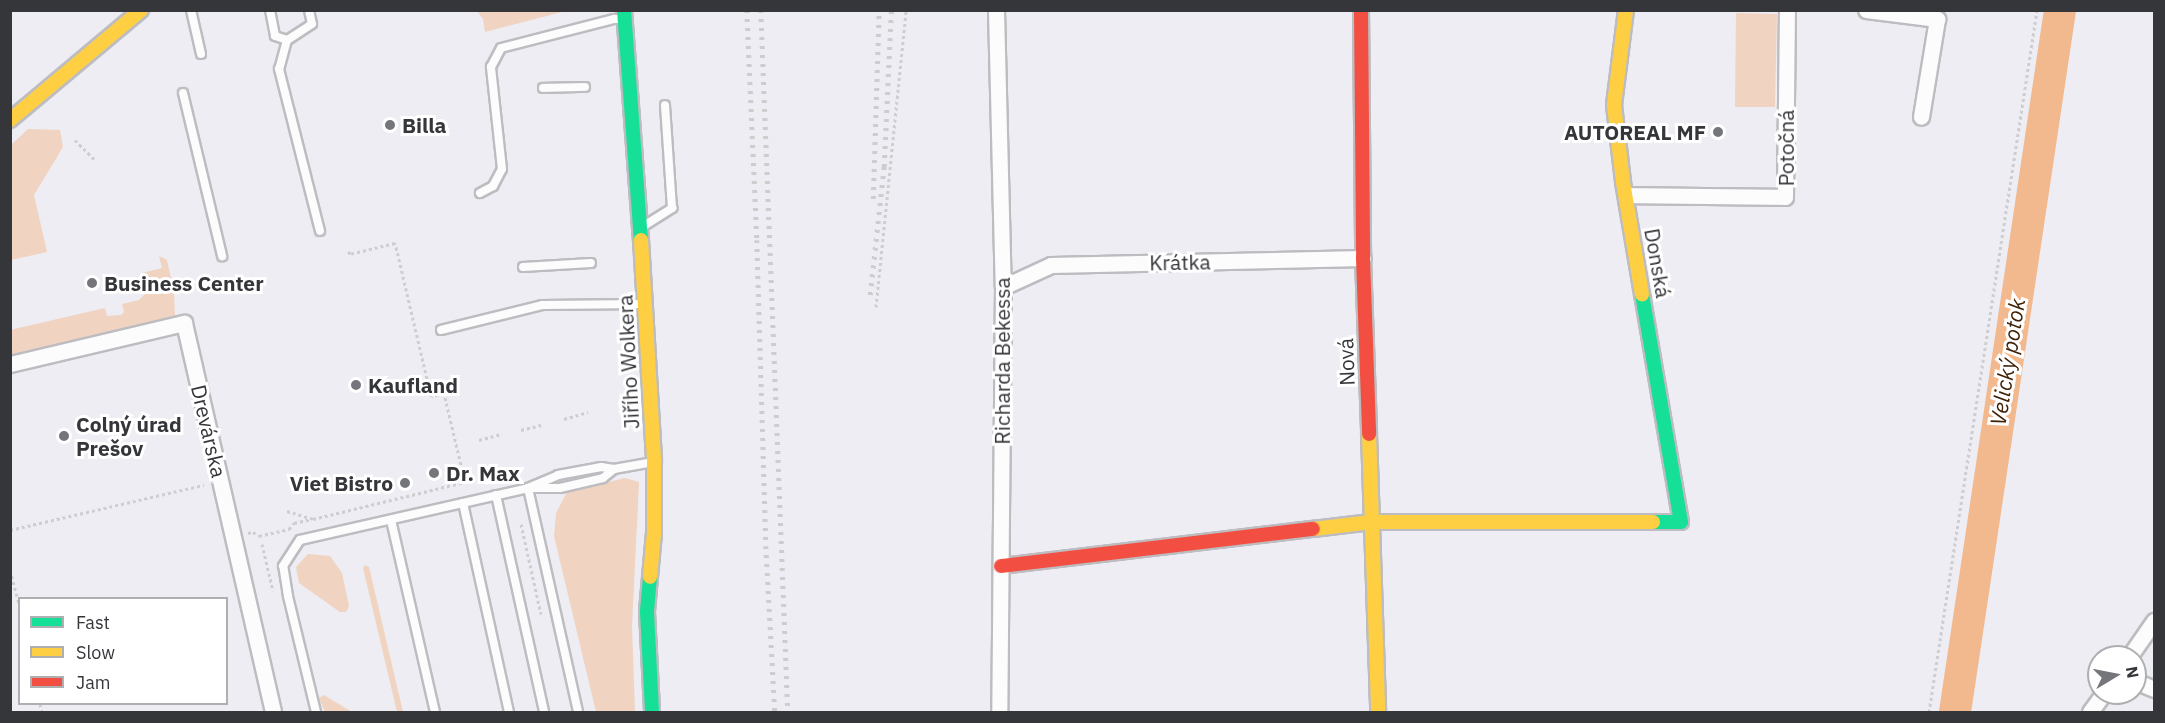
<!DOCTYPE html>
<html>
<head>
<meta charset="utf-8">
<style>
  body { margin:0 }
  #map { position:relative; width:2165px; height:723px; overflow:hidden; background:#ededf3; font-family:"IBM Plex Sans",sans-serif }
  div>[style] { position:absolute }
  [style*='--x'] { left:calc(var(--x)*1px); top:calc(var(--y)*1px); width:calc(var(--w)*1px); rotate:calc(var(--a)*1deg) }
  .green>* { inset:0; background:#f0d3c0 }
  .river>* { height:32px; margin:-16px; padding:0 16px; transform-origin:16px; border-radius:16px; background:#f2b98f }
  .path>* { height:3px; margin-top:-1.5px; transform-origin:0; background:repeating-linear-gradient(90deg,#cdced0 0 3px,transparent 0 6px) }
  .roads { filter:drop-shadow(2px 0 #bdbdc1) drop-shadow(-2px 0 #bdbdc1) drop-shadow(0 2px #bdbdc1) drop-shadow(0 -2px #bdbdc1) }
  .lane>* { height:8px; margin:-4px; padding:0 4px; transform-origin:4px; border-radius:4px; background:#fcfcfd }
  .street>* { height:15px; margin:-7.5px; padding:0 7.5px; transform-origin:7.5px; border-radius:7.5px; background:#fcfcfd }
  .fast>* { height:14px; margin:-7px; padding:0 7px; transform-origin:7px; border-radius:7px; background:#16e098 }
  .slow>* { height:14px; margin:-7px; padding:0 7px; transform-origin:7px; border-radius:7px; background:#ffcf43 }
  .jam>* { height:14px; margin:-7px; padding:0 7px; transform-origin:7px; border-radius:7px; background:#f24e42 }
  .rail>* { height:4.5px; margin-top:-2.25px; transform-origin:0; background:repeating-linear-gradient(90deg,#cdcdce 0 3px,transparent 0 9px) }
  .dots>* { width:16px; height:16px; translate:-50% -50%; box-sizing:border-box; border:3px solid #fff; border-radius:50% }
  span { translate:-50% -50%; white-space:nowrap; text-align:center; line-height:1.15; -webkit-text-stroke:6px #fff; paint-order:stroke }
  .poi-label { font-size:21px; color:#35363a; font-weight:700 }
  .left { translate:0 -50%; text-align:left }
  .right { translate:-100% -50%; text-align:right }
  .street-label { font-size:21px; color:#35363a }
  .water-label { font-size:22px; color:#402106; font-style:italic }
  .frame { position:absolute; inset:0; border:12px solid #35363a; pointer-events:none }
  .legend { position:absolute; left:18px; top:597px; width:210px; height:108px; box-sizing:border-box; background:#fff; border:2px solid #aeafb0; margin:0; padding:8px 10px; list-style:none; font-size:18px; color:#35363a }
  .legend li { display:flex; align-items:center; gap:12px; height:30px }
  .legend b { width:30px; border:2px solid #aeafb0 }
  .north { position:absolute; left:2087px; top:645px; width:60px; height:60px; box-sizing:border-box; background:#fff; border:2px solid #aeafb0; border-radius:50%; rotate:80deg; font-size:16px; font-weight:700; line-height:24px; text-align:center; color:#35363a }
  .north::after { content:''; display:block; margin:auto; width:21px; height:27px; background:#75767b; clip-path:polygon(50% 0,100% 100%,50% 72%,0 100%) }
</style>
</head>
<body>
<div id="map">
  <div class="green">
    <div style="clip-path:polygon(477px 11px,566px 11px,485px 32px,483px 19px)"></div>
    <div style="clip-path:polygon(1736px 13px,1777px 14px,1775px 107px,1735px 107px)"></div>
    <div style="clip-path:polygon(28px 129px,60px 130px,63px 147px,34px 195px,47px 252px,11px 260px,11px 145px)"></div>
    <div style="clip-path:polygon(159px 256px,167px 260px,174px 292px,175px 318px,11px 356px,10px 330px,105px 308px,107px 316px,121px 315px,124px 312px,122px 304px,139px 300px,146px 293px,142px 273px,162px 268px)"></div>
    <div style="clip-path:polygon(625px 478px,639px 482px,632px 626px,635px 712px,596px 712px,554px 536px,556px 513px,567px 492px)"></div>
    <div style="clip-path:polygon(308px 554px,330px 556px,342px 573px,349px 606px,346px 612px,340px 612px,299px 583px,296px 567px)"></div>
    <div style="clip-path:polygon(365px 565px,369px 567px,403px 712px,397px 712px,363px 568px)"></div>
    <div style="clip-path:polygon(324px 695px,352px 712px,325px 712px,319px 698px)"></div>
  </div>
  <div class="river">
    <div style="--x:1955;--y:712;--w:710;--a:-81.49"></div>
  </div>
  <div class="path">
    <div style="--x:75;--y:140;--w:27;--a:45"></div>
    <div style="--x:876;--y:307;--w:299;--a:-84.2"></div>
    <div style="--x:564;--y:419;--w:25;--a:-16"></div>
    <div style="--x:521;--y:430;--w:21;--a:-14"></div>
    <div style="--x:479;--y:440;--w:24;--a:-15"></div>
    <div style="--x:287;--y:511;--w:27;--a:17"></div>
    <div style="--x:313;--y:519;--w:156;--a:-13.7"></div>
    <div style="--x:465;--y:482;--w:91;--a:-103.3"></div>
    <div style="--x:444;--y:393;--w:13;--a:167"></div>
    <div style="--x:431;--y:396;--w:157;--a:-103.2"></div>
    <div style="--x:395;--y:243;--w:46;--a:166.3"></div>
    <div style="--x:350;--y:254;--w:4;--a:-117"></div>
    <div style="--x:521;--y:524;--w:92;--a:77.5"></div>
    <div style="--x:10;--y:530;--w:199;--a:-13.1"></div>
    <div style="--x:248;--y:533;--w:5;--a:-11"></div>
    <div style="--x:253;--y:532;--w:7;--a:34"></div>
    <div style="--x:259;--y:536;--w:31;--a:-13"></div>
    <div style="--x:289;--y:529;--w:8;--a:-50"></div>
    <div style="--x:294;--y:523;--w:17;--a:-13"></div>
    <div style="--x:262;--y:544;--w:48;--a:76.8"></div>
    <div style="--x:10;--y:570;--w:39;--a:75"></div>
    <div style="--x:40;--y:704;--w:8;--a:76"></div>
    <div style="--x:1929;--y:712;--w:710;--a:-81.25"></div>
  </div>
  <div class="roads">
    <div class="lane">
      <div style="--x:191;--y:10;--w:45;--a:77.2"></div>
      <div style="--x:270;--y:10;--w:26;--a:79"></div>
      <div style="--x:275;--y:36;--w:13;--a:18"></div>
      <div style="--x:309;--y:10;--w:14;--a:78"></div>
      <div style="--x:312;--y:24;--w:30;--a:147"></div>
      <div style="--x:287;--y:40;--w:30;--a:105"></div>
      <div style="--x:279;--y:69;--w:167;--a:75.8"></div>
      <div style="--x:543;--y:88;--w:42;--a:-1.4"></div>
      <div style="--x:183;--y:93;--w:168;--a:76.5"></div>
      <div style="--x:480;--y:193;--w:15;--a:-28"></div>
      <div style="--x:493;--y:186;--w:19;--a:-62"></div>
      <div style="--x:502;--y:169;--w:103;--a:-96.2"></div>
      <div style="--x:491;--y:67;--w:21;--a:-62"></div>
      <div style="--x:501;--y:48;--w:117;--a:-14.4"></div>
      <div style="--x:614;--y:19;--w:8;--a:0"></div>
      <div style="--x:642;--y:227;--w:36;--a:-32"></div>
      <div style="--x:672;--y:208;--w:103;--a:-93.9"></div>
      <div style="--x:523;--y:267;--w:68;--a:-3.4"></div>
      <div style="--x:441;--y:330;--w:104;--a:-13.9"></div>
      <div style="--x:542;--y:305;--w:103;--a:-0.6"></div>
      <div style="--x:528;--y:488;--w:230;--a:77.4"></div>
      <div style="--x:532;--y:488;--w:28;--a:0"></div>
      <div style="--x:560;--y:488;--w:44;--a:-13.1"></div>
      <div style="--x:603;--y:478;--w:14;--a:-39"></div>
      <div style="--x:496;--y:495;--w:222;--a:77.5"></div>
      <div style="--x:463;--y:503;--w:214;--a:77.6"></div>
      <div style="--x:391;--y:520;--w:197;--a:77.1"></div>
      <div style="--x:316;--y:712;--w:119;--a:-103.6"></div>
      <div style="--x:288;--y:596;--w:30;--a:-99"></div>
      <div style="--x:283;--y:566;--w:31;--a:-57"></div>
      <div style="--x:300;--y:540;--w:234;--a:-12.8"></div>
      <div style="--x:528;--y:488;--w:33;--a:-23"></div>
      <div style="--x:558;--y:475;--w:44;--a:-10.5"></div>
      <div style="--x:601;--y:467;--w:13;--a:9"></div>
      <div style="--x:614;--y:469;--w:40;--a:-10"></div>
    </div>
    <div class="street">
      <div style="--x:996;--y:10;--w:277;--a:88.6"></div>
      <div style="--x:1003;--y:287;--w:425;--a:90.5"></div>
      <div style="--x:1866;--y:10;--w:72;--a:7.2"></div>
      <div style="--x:1937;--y:19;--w:99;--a:99.3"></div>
      <div style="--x:1626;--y:195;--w:159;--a:0.7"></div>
      <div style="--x:1785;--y:197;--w:187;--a:-89.4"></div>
      <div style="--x:1003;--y:287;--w:53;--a:-24.6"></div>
      <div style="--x:1051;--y:265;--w:312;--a:-1.3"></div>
      <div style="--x:10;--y:364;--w:179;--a:-13.3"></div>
      <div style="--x:184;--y:323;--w:399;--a:77.1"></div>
      <div style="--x:2129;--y:657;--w:44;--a:-55.2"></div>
      <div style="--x:2135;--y:681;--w:21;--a:23"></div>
      <div style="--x:2090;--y:712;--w:24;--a:-54"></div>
    </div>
    <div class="fast">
      <div style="--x:624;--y:10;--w:231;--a:85.8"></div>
      <div style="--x:1642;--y:294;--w:231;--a:80.3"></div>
      <div style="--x:1681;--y:522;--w:28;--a:180"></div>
      <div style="--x:650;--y:577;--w:35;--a:95"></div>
      <div style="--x:647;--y:612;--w:100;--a:87.1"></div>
    </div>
    <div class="slow">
      <div style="--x:1626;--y:10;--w:96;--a:97.2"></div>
      <div style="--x:1614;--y:105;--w:78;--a:83.3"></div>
      <div style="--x:1623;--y:182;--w:114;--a:80.4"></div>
      <div style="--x:10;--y:120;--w:171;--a:-40"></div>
      <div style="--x:641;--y:240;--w:222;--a:86.6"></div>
      <div style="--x:654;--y:462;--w:71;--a:90"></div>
      <div style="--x:654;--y:533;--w:44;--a:95.2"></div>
      <div style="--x:1369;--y:434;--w:278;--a:88.1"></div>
      <div style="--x:1313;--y:529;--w:59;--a:-6.8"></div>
      <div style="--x:1372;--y:522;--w:281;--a:0"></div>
    </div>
    <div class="jam">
      <div style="--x:1361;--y:10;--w:248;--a:89.5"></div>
      <div style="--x:1363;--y:258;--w:176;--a:88"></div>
      <div style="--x:1001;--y:566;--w:314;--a:-6.8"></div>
    </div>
  </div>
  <div class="rail">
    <div style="--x:747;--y:10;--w:230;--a:87.5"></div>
    <div style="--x:757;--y:240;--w:306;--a:88.3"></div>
    <div style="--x:766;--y:546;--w:166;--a:86.9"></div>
    <div style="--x:761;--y:10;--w:703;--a:87.8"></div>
    <div style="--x:873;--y:199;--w:189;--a:-88.2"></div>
    <div style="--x:870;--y:295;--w:129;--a:-83.8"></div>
    <div style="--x:884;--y:167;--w:157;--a:-87.4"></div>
  </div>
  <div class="dots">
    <div style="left:390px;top:125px;background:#75767b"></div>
    <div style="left:1718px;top:132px;background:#75767b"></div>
    <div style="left:92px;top:283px;background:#75767b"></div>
    <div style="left:356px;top:385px;background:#75767b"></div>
    <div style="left:64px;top:436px;background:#75767b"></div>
    <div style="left:434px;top:473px;background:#75767b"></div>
    <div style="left:405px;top:483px;background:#75767b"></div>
  </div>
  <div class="poi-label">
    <span class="left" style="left:402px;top:125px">Billa</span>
    <span class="right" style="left:1706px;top:132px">AUTOREAL MF</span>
    <span class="left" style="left:104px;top:283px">Business Center</span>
    <span class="left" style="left:368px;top:385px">Kaufland</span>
    <span class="left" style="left:76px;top:436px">Colný úrad<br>Prešov</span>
    <span class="left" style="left:446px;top:473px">Dr. Max</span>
    <span class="right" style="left:393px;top:483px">Viet Bistro</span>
  </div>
  <div class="street-label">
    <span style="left:1786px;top:148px;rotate:-90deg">Potočná</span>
    <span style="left:1180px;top:262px;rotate:-1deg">Krátka</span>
    <span style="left:1658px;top:263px;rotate:80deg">Donská</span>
    <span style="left:1002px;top:361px;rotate:-90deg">Richarda Bekessa</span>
    <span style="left:628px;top:362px;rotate:-93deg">Jiřího Wolkera</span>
    <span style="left:1346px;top:362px;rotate:-92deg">Nová</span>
    <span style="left:209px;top:431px;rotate:77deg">Drevárska</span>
  </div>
  <div class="water-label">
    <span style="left:2007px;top:362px;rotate:-81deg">Velický potok</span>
  </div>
  <div class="frame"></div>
  <ul class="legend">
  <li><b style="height:8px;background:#16e098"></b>Fast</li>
  <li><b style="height:8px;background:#ffcf43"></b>Slow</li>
  <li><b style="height:8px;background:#f24e42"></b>Jam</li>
  </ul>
  <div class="north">N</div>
</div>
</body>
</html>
